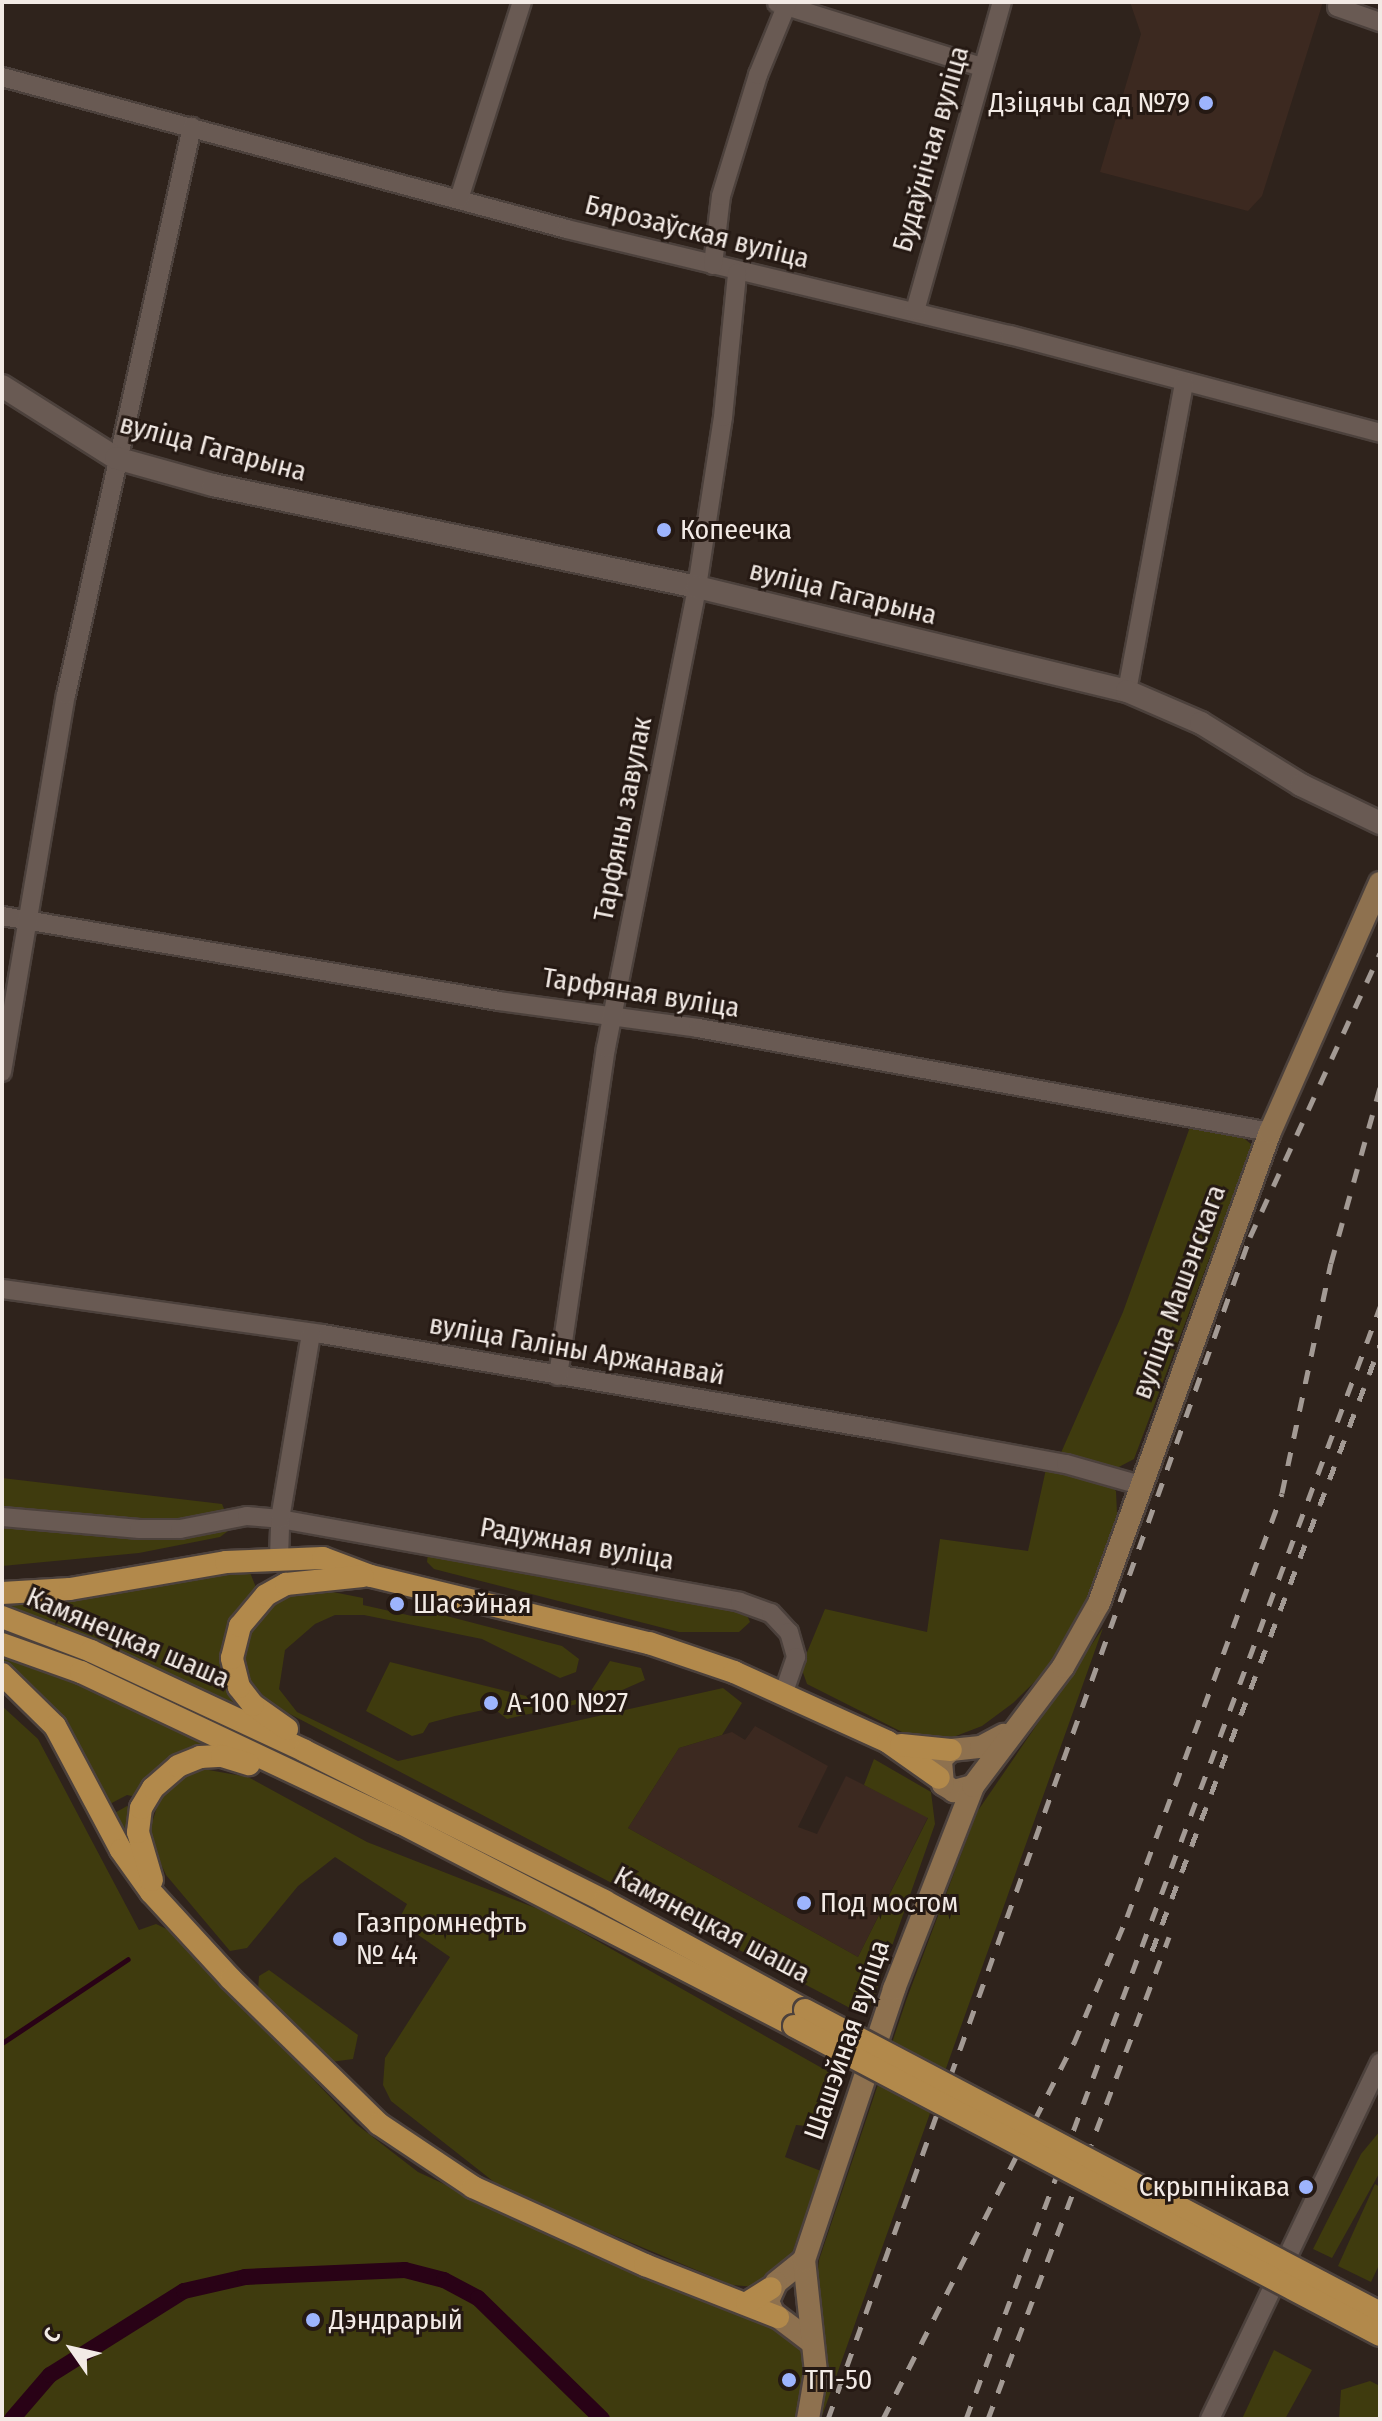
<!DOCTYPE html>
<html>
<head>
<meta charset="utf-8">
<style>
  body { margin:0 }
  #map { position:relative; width:1382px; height:2421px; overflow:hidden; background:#2f231c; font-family:"Fira Sans Condensed",sans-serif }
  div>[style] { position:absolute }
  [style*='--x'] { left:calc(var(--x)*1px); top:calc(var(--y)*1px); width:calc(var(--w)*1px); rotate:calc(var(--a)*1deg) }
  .built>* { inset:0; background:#3c2920 }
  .green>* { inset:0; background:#3f3b0e }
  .stream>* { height:5px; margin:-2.5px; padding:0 2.5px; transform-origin:2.5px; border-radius:2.5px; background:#290216 }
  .canal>* { height:16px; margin:-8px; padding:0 8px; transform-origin:8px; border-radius:8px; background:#290216 }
  .roads { filter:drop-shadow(2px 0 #4c413c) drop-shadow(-2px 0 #4c413c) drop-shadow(0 2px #4c413c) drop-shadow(0 -2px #4c413c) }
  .minor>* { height:18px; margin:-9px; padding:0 9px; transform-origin:9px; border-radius:9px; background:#695a53 }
  .tertiary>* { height:22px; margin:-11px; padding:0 11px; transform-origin:11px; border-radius:11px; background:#695a53 }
  .secondary>* { height:22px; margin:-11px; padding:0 11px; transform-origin:11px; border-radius:11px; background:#8e714f }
  .primary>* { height:22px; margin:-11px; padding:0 11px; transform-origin:11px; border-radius:11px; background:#b2894b }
  .rail>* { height:5px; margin-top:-2.5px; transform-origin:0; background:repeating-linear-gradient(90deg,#a39a94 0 14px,transparent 0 28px) }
  .bridges { filter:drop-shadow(2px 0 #4c413c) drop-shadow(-2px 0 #4c413c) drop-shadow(0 2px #4c413c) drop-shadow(0 -2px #4c413c) }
  .primary-bridge>* { height:22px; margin:-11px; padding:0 11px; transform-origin:11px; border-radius:11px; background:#b2894b }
  .dots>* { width:22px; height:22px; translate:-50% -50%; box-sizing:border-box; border:4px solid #251913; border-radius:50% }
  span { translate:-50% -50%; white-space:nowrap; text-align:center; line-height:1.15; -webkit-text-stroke:6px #251913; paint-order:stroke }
  .poi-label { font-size:28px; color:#f2eae5 }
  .right { translate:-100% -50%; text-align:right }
  .left { translate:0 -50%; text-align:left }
  .street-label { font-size:28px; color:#f2eae5 }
  .frame { position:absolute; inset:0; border:4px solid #f2eae5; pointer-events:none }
  .north { position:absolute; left:32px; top:2309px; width:80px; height:80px; -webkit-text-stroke:6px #251913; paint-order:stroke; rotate:304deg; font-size:22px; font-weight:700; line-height:32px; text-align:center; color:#f2eae5 }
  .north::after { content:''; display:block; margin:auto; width:28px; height:36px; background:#f2eae5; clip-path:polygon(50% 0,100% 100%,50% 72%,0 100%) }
</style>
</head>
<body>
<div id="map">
  <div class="built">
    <div style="clip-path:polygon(1130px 2px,1323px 2px,1262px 196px,1248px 211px,1100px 172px,1141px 34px)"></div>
    <div style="clip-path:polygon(755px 1726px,828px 1766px,798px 1827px,817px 1834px,846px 1776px,928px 1817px,858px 1957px,628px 1828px,679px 1748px,732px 1732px,745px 1740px)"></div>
  </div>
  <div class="green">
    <div style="clip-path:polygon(1190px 1127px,1239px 1134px,1252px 1145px,1134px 1459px,1115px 1469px,1060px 1455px,1123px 1312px)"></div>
    <div style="clip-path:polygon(1046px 1469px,1109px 1485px,1116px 1491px,1117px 1514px,1089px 1603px,1053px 1664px,1013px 1703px,982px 1726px,943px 1741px,904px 1733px,807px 1684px,801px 1667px,825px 1609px,927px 1632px,940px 1539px,1028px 1551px)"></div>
    <div style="clip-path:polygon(2px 1478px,222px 1504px,232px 1528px,220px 1537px,139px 1553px,2px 1566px)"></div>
    <div style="clip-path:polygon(428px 1553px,731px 1607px,746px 1613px,750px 1622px,739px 1632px,679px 1632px,434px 1569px,427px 1562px)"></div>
    <div style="clip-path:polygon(249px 1570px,257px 1590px,229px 1622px,223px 1645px,234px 1706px,4px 1603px)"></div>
    <div style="clip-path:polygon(323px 1590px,363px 1598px,363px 1605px,412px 1616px,416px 1608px,562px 1646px,579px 1659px,576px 1672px,560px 1678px,482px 1639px,364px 1615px,335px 1615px,315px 1624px,285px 1650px,279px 1689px,297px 1712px,398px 1761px,723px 1688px,742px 1703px,722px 1735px,679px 1748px,628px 1828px,858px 1957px,928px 1818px,864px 1785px,874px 1759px,931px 1792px,935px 1824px,867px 2017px,269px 1703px,249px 1678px,245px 1659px,250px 1633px,280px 1599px)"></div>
    <div style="clip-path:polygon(1103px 1628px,821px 2419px,817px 2419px,828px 2385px,816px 2285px,819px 2260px,907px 1998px,977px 1812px)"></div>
    <div style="clip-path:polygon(2px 1653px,100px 1690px,207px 1744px,137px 1797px,127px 1795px,106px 1806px,48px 1703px,2px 1661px)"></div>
    <div style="clip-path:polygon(610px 1661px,641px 1668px,645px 1680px,602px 1699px,524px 1715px,507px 1719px,493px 1708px,455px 1716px,429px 1723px,423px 1733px,412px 1736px,366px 1711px,390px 1662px,558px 1704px,587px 1697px)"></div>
    <div style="clip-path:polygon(2px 1706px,38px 1739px,139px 1930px,156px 1924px,171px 1931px,356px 2124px,418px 2172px,661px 2284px,768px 2320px,800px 2344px,803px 2354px,806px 2375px,798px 2419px,2px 2419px)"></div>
    <div style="clip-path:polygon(203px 1769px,248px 1777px,367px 1842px,546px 1912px,836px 2076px,816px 2127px,796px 2125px,785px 2157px,821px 2171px,790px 2259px,756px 2287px,732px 2285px,503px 2189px,391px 2101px,383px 2085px,385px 2058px,450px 1957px,398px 1921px,407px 1904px,335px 1857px,298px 1886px,247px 1948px,230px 1951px,166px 1875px,148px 1836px,160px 1797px,181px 1778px)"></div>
    <div style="clip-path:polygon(127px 1806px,134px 1808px,131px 1848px,111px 1815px)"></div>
    <div style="clip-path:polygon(269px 1970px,358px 2035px,353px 2059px,331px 2062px,258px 1990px,259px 1976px)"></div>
    <div style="clip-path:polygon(1380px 2131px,1380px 2172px,1332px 2258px,1313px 2249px,1361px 2154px)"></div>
    <div style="clip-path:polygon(1375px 2184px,1380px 2187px,1380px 2263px,1371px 2282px,1338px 2266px)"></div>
    <div style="clip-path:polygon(1274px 2350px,1312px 2370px,1285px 2419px,1242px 2419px)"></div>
    <div style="clip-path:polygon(1370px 2381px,1380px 2386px,1380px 2419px,1339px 2419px,1341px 2390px)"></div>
  </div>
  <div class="stream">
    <div style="--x:2;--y:2043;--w:151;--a:-33.7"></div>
  </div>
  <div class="canal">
    <div style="--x:12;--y:2419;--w:58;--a:-49.2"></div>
    <div style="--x:50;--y:2375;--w:158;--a:-32.1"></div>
    <div style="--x:184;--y:2291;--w:63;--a:-12.9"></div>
    <div style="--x:245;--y:2277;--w:160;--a:-2.5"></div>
    <div style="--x:405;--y:2270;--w:40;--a:14.4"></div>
    <div style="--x:444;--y:2280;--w:38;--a:28"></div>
    <div style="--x:478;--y:2298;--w:173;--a:44.3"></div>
  </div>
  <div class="roads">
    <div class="minor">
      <div style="--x:1339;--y:2;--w:5;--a:112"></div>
      <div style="--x:1337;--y:7;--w:46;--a:19.2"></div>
      <div style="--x:777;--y:3;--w:214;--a:17.4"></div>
      <div style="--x:2;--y:77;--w:585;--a:15.06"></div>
      <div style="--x:567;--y:229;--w:456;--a:13.5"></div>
      <div style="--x:1010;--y:335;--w:383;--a:14.8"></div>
      <div style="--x:459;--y:199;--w:207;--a:-72.3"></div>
      <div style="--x:713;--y:265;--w:69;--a:-83.4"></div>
      <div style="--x:721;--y:196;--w:127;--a:-73"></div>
      <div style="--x:758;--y:75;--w:79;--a:-67.7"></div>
      <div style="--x:915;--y:311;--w:321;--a:-74.3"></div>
      <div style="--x:1127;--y:691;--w:314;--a:-79.5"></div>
      <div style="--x:2;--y:916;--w:504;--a:9.71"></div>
      <div style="--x:499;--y:1001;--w:201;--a:7.7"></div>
      <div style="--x:698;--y:1028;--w:581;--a:10.3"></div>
      <div style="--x:2;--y:1072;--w:382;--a:-80.4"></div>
      <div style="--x:66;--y:695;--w:582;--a:-77.49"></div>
      <div style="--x:2;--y:1289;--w:323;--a:8"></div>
      <div style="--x:322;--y:1334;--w:572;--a:9.76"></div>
      <div style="--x:886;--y:1431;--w:183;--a:10.4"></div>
      <div style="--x:1066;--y:1464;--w:77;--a:15.8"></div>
      <div style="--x:558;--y:1376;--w:331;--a:-81.7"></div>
      <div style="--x:606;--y:1048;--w:470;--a:-78.8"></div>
      <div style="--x:697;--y:587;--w:172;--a:-81.3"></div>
      <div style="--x:723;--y:417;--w:145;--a:-84.4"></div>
      <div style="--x:2;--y:1517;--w:138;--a:5"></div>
      <div style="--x:139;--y:1529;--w:41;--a:0"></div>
      <div style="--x:180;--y:1529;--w:68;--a:-11"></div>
      <div style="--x:247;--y:1516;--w:33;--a:5"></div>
      <div style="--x:280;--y:1519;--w:467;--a:10.2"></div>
      <div style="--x:740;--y:1602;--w:33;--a:20"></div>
      <div style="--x:771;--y:1613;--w:26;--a:47"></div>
      <div style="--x:789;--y:1632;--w:26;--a:74"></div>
      <div style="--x:796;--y:1657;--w:39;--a:109"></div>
      <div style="--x:279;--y:1557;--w:38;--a:-88"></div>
      <div style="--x:280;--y:1519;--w:188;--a:-80.5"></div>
      <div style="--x:1210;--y:2419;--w:395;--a:-64.5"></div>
    </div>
    <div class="tertiary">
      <div style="--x:2;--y:386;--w:135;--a:32.3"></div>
      <div style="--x:116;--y:458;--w:101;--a:15.6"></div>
      <div style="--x:213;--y:485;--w:495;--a:11.9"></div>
      <div style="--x:697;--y:587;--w:442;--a:13.6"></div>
      <div style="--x:1127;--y:691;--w:81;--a:23.4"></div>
      <div style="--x:1201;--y:723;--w:118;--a:31.8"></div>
      <div style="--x:1301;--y:785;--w:88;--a:25.7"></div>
    </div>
    <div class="secondary">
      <div style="--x:973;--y:1786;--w:20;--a:165"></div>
      <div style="--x:954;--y:1791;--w:13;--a:-148"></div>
      <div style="--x:943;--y:1784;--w:25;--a:-95"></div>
      <div style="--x:941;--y:1759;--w:13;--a:-42"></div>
      <div style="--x:951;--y:1750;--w:30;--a:-6"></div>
      <div style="--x:981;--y:1747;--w:26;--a:-28"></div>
      <div style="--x:804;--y:2260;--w:36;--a:141"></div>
      <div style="--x:776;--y:2283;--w:20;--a:114"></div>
      <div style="--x:768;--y:2301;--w:13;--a:67"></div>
      <div style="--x:773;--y:2313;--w:48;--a:37.3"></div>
      <div style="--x:808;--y:2419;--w:48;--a:-80.3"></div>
      <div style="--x:816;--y:2372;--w:113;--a:-96.1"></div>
      <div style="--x:804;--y:2260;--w:286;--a:-71.6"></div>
      <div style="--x:894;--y:1989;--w:218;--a:-68.7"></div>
      <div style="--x:973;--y:1786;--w:149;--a:-52.9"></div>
      <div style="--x:1063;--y:1667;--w:73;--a:-60.6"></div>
      <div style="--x:1099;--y:1603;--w:501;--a:-70.05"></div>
      <div style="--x:1270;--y:1132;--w:272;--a:-66.2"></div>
    </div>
    <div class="primary">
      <div style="--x:2;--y:1593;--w:68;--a:-3.4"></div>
      <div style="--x:70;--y:1589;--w:158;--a:-9.8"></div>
      <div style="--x:226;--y:1562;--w:97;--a:-2.4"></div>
      <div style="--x:323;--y:1558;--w:51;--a:20.6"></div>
      <div style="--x:371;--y:1576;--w:286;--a:13.6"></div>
      <div style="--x:649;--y:1643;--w:90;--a:18.8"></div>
      <div style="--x:734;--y:1672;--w:169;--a:24.4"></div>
      <div style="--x:888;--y:1742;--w:62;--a:35.2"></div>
      <div style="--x:2;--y:1617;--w:95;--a:20.9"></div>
      <div style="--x:91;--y:1651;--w:236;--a:25"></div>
      <div style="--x:305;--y:1751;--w:335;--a:26.6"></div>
      <div style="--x:604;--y:1901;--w:229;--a:28.5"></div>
      <div style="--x:2;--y:1644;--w:84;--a:19.5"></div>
      <div style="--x:81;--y:1672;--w:354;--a:25.3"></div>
      <div style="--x:401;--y:1823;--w:442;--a:27.3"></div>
      <div style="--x:2;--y:1674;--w:74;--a:44.5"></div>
      <div style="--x:55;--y:1726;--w:140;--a:62"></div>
      <div style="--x:121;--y:1850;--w:52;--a:54.5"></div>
      <div style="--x:151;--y:1892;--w:118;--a:47.4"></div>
      <div style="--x:231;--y:1979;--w:207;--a:44.4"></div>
      <div style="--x:379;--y:2124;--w:113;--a:33.8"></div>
      <div style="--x:473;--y:2187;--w:189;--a:24.4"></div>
      <div style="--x:645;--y:2265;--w:143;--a:21.4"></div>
      <div style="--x:287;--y:1729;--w:42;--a:-144.8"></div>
      <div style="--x:253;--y:1705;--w:23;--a:-128"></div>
      <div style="--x:239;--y:1687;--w:30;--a:-104"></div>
      <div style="--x:232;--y:1658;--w:33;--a:-76"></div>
      <div style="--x:240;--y:1626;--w:40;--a:-50"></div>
      <div style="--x:266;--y:1595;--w:23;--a:-29"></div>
      <div style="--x:286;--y:1584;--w:77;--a:-5.9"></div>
      <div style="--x:901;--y:1745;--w:50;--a:5.7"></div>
      <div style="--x:152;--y:1880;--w:50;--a:-106.3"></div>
      <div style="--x:138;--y:1832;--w:24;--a:-83"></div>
      <div style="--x:141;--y:1808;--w:23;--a:-59"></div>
      <div style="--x:153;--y:1788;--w:33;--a:-41"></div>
      <div style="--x:178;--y:1766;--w:24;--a:-22"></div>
      <div style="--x:200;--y:1757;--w:22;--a:-3"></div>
      <div style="--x:222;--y:1756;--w:28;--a:17"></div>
      <div style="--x:747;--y:2303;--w:28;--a:-32"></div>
    </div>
  </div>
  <div class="rail">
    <div style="--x:1152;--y:1951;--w:647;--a:-69.38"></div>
    <div style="--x:828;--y:2419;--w:1255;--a:-70.35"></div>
    <div style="--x:1250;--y:1237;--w:312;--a:-65.4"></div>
    <div style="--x:883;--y:2419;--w:422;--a:-63.1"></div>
    <div style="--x:1074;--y:2043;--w:137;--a:-67.2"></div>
    <div style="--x:1127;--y:1917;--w:451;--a:-69.9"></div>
    <div style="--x:1282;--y:1493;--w:235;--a:-78"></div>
    <div style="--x:1331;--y:1263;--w:182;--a:-74.4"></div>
    <div style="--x:966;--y:2419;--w:1187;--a:-69.58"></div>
    <div style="--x:988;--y:2419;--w:515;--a:-69.42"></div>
  </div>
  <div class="bridges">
    <div class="primary-bridge">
      <div style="--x:805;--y:2010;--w:650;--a:27.79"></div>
      <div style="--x:794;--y:2026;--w:662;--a:27.8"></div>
    </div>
  </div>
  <div class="dots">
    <div style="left:1206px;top:103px;background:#9db4fd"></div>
    <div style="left:664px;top:530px;background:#9db4fd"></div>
    <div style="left:397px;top:1604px;background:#9db4fd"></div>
    <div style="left:491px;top:1703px;background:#9db4fd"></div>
    <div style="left:804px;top:1903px;background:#9db4fd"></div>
    <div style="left:340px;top:1939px;background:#9db4fd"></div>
    <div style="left:1306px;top:2187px;background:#9db4fd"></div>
    <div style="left:313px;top:2320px;background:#9db4fd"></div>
    <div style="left:789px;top:2380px;background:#9db4fd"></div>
  </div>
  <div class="poi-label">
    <span class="right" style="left:1190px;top:103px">Дзіцячы сад №79</span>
    <span class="left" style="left:680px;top:530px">Копеечка</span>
    <span class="left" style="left:413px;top:1604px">Шасэйная</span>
    <span class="left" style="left:507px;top:1703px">А-100 №27</span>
    <span class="left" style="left:820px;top:1903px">Под мостом</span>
    <span class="left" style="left:356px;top:1939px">Газпромнефть<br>№ 44</span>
    <span class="right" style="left:1290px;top:2187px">Скрыпнікава</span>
    <span class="left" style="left:329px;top:2320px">Дэндрарый</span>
    <span class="left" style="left:805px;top:2380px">ТП-50</span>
  </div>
  <div class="street-label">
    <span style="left:931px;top:149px;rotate:-74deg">Будаўнічая вуліца</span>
    <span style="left:697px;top:232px;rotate:14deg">Бярозаўская вуліца</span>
    <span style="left:213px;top:448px;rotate:15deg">вуліца Гагарына</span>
    <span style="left:843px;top:593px;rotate:14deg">вуліца Гагарына</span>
    <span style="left:623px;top:819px;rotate:-79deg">Тарфяны завулак</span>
    <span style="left:641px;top:993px;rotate:9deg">Тарфяная вуліца</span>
    <span style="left:1179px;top:1292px;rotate:-70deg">вуліца Машэнскага</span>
    <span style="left:577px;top:1350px;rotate:10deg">вуліца Галіны Аржанавай</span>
    <span style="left:577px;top:1544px;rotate:10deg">Радужная вуліца</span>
    <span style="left:128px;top:1638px;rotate:23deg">Камянецкая шаша</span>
    <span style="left:712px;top:1925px;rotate:28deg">Камянецкая шаша</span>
    <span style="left:847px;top:2040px;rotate:-71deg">Шашэйная вуліца</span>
  </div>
  <div class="frame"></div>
  <div class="north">С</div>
</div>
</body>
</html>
